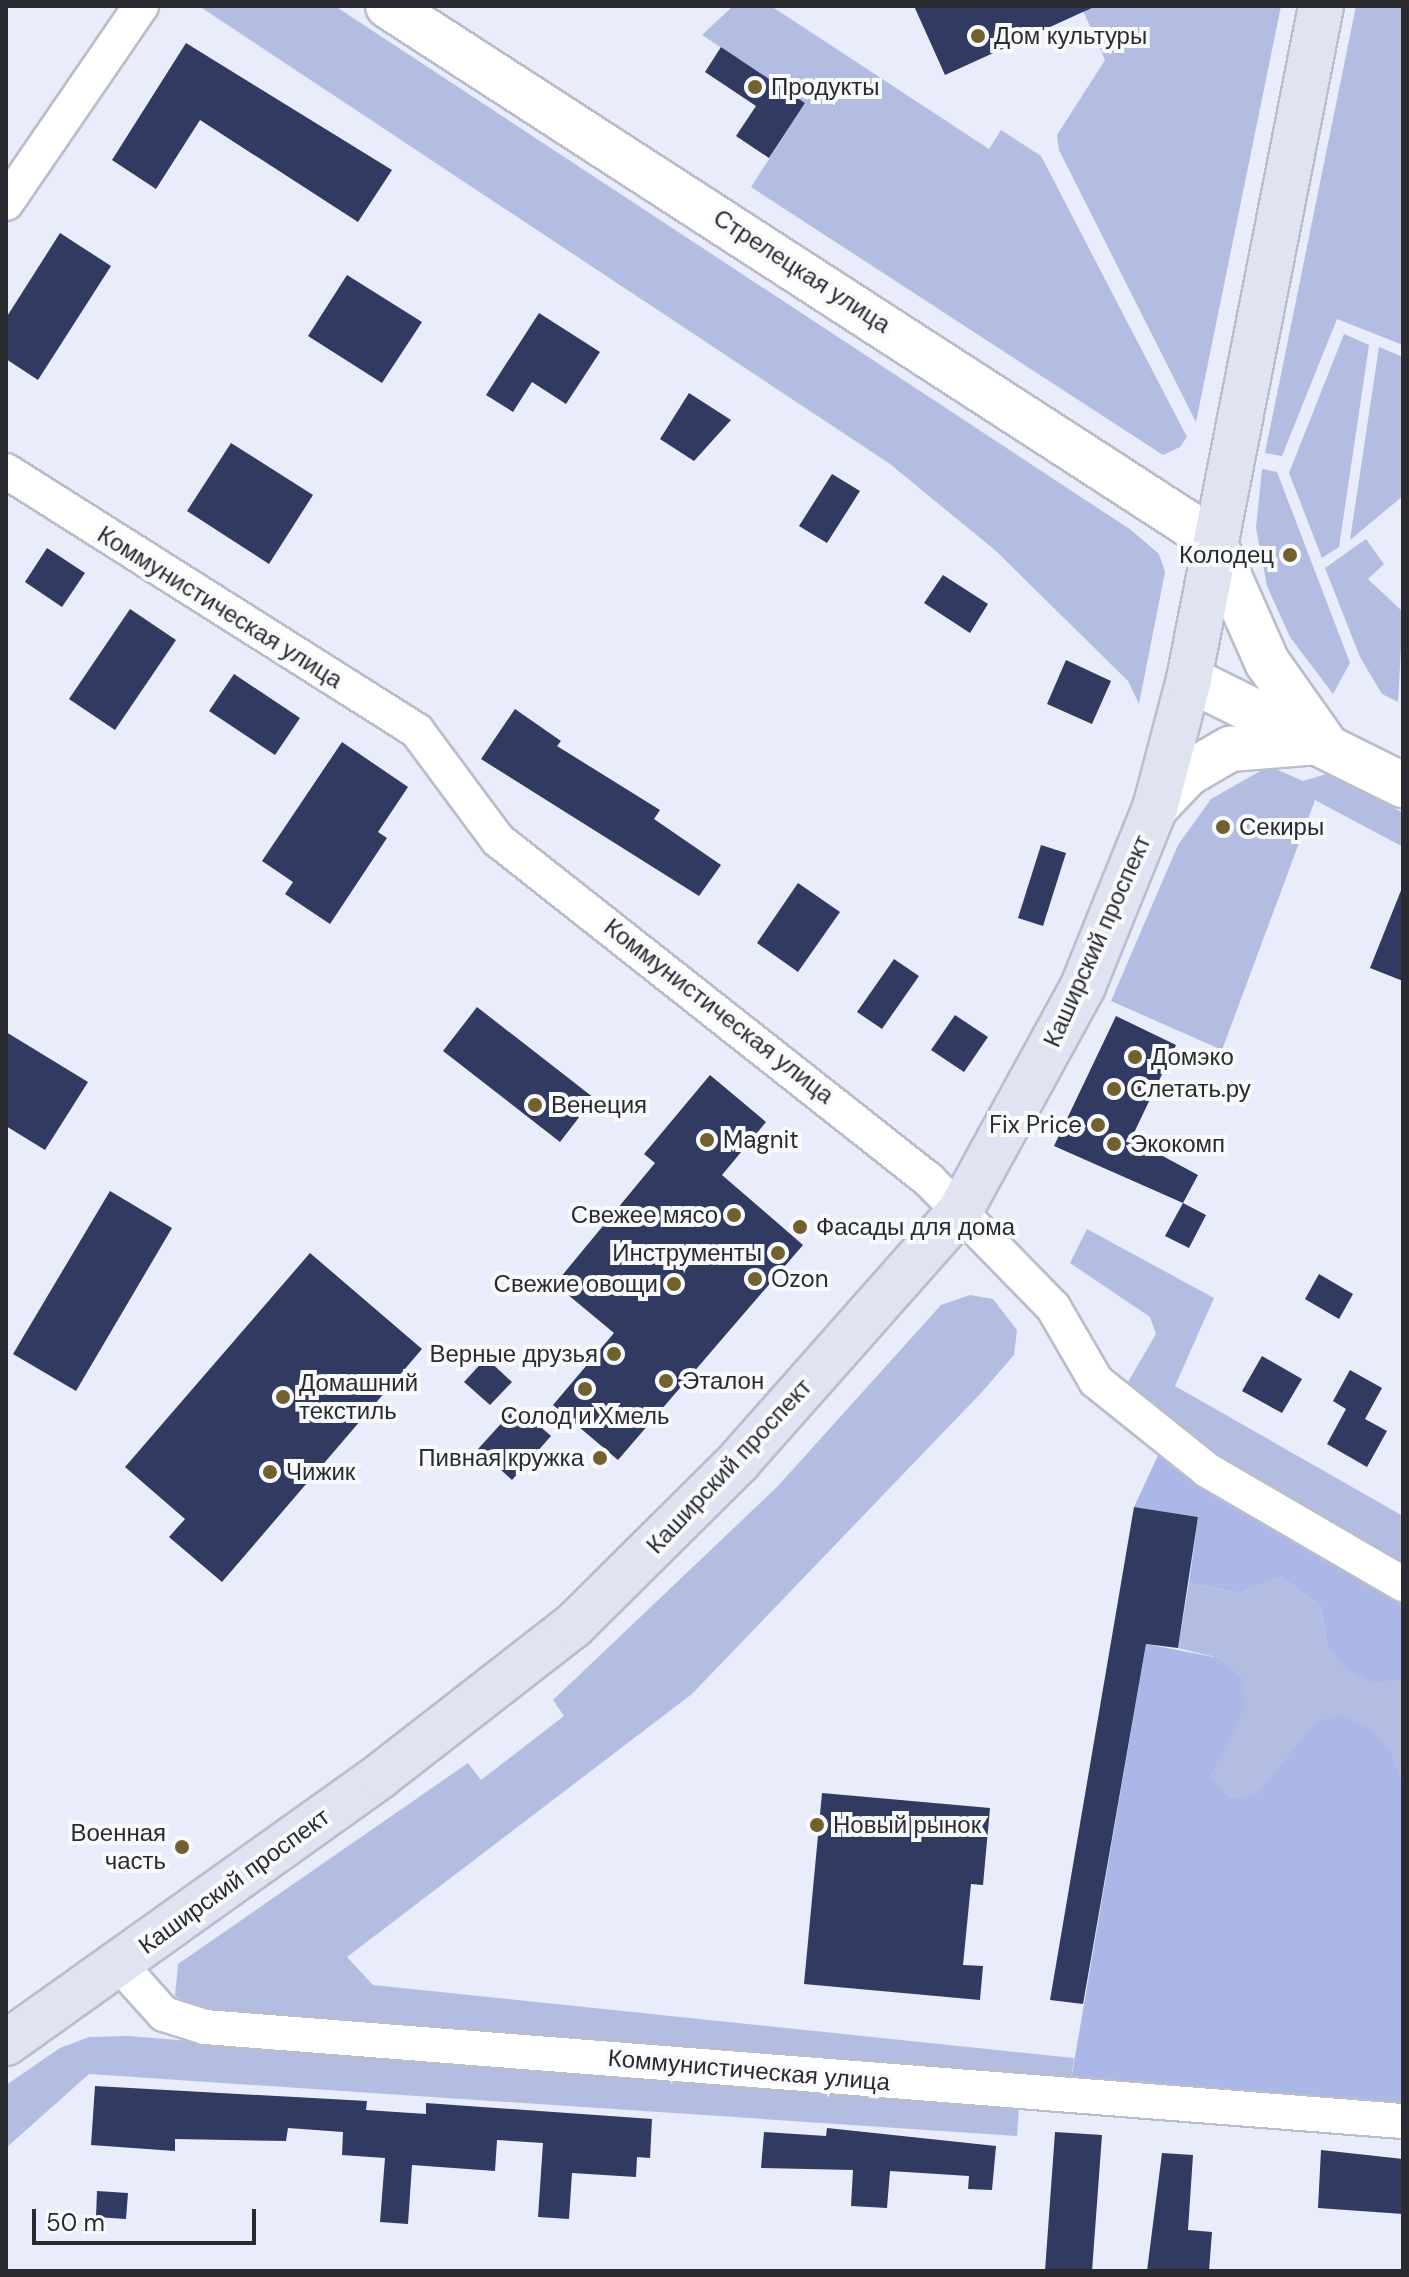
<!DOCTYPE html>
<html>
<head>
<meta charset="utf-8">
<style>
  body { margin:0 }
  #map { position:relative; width:1409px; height:2277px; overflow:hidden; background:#e8ecfb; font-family:"DM Sans",sans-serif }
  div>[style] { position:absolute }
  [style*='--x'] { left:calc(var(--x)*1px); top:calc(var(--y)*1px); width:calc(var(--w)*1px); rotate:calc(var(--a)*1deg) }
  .green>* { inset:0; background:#b3bde1 }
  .forest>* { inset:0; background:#abb8e7 }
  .building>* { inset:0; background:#313a61 }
  .roads { filter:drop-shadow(2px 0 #b9bdcc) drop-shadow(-2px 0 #b9bdcc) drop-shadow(0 2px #b9bdcc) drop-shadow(0 -2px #b9bdcc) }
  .street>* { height:34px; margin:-17px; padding:0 17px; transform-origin:17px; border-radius:17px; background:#fff }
  .secondary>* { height:44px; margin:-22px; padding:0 22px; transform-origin:22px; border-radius:22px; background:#fff }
  .primary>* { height:44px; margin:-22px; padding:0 22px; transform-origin:22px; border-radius:22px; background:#dfe3f2 }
  .dots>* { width:22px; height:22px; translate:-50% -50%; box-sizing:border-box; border:4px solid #f9fafd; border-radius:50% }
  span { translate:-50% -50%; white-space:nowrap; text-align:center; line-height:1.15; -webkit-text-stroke:8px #f9fafd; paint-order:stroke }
  .poi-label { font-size:24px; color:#2a2b31 }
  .left { translate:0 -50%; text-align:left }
  .right { translate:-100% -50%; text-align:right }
  .street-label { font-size:24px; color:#2a2b31 }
  .frame { position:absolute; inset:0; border:8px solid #2a2b31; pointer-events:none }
  .scale { position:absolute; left:32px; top:2209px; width:224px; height:36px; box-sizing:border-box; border:4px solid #2a2b31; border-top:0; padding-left:10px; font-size:24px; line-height:28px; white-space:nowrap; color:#2a2b31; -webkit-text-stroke:6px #f9fafd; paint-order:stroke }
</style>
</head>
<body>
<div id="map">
  <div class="green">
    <div style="clip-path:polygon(199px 6px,335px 6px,1131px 530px,1159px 554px,1165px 572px,1139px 704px,1128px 681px,996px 551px,890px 464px)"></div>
    <div style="clip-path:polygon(733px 6px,771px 6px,989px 149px,1001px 130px,1041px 156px,1187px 437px,1180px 447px,1163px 455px,751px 187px,805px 103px,702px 35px)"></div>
    <div style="clip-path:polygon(1081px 6px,1281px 6px,1196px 422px,1059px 150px,1057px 135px,1105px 60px)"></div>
    <div style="clip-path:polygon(1356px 6px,1403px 6px,1403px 345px,1337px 319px,1282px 456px,1265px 453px)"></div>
    <div style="clip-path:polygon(1344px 334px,1369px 345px,1339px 547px,1322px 558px,1289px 473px)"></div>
    <div style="clip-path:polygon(1379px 347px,1403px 357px,1403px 496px,1350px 540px)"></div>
    <div style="clip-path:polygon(1262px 469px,1277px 472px,1350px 663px,1333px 694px,1290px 637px,1267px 586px,1256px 528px)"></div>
    <div style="clip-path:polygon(1366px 539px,1384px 564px,1368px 579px,1403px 612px,1398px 702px,1382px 694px,1360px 657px,1325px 568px)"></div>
    <div style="clip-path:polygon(1269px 766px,1303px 781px,1330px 773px,1403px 813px,1403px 847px,1315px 800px,1222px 1050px,1111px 1001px,1178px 845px,1211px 799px)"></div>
    <div style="clip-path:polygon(1087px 1229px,1214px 1298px,1175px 1386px,1403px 1516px,1403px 1567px,1216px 1458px,1125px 1387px,1156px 1334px,1150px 1317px,1070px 1263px)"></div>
    <div style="clip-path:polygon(970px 1295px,993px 1299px,1017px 1330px,1014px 1355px,981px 1393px,692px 1694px,347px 1957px,373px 1985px,1074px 2058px,1071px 2080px,205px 2012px,175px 1996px,178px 1964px,468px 1763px,481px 1780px,564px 1716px,553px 1700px,777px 1487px,941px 1305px)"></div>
    <div style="clip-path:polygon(1281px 1577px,1321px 1606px,1327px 1645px,1403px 1679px,1403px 1783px,1393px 1756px,1284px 1767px,1257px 1795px,1229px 1798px,1217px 1791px,1211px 1777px,1244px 1707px,1219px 1658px,1178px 1648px,1189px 1583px,1240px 1593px)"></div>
    <div style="clip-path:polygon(128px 2036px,1019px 2107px,1017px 2136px,89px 2074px,6px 2148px,6px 2085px,60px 2048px,89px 2037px)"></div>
  </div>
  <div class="forest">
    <div style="clip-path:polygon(1160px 1451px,1403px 1600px,1403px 1679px,1372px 1683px,1344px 1667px,1327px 1645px,1321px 1606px,1281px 1577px,1240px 1593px,1189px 1583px,1198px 1517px,1134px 1507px)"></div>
    <div style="clip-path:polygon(1146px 1644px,1219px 1658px,1243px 1679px,1245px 1707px,1211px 1777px,1229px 1798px,1257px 1794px,1315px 1723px,1338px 1714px,1372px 1730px,1393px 1756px,1403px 1783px,1403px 2104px,1071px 2080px)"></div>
  </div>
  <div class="building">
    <div style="clip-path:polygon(914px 6px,1096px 6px,945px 75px)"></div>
    <div style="clip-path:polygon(186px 43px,392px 170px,358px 222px,200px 120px,156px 189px,112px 160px)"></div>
    <div style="clip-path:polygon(721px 47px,805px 103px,769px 158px,736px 136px,756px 106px,705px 72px)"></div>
    <div style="clip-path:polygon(60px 233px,111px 266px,38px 380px,6px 359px,6px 318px)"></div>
    <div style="clip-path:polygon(347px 275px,422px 322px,382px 383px,308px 336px)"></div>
    <div style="clip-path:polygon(539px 313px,600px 352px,566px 404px,532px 382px,513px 412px,486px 395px)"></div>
    <div style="clip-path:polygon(689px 393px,731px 420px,694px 461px,660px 439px)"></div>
    <div style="clip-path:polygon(231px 443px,313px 495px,269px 564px,187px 511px)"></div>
    <div style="clip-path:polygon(832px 474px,860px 491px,827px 543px,799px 526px)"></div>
    <div style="clip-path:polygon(47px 548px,85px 573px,62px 607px,25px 582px)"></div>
    <div style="clip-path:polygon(943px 575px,988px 604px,970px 633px,924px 603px)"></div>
    <div style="clip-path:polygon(130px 609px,176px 640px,115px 730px,69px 699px)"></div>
    <div style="clip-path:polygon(1066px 660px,1111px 681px,1092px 724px,1047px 704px)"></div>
    <div style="clip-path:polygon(234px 674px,300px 718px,275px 755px,209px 711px)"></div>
    <div style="clip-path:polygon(515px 709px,561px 741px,557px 746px,660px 810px,654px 819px,721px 865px,699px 896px,481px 759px)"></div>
    <div style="clip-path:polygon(342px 742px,408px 787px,378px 832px,387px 838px,330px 924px,285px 894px,293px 882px,262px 861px)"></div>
    <div style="clip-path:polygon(1041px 845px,1066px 853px,1043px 926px,1018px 918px)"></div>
    <div style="clip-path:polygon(798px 883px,840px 912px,798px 972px,757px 943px)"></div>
    <div style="clip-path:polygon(1402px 888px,1403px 888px,1403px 981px,1370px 968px)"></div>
    <div style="clip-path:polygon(894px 959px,919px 976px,882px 1029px,857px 1012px)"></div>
    <div style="clip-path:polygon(477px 1007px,594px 1098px,560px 1142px,443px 1051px)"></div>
    <div style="clip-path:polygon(955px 1015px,988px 1037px,964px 1072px,931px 1050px)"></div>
    <div style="clip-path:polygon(1116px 1016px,1176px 1045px,1131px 1139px,1198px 1175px,1183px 1203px,1054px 1146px)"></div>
    <div style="clip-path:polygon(6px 1032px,88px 1082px,45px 1150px,6px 1126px)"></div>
    <div style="clip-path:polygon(710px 1075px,766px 1122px,722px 1175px,803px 1245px,618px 1460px,553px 1405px,614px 1333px,555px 1284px,655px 1163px,644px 1154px)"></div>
    <div style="clip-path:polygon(110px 1191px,172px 1228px,76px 1391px,13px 1354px)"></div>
    <div style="clip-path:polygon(1183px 1203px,1206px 1215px,1189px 1248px,1165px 1236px)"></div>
    <div style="clip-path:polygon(310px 1253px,422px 1349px,222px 1582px,169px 1537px,185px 1519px,125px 1467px)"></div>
    <div style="clip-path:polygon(1319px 1274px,1353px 1294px,1339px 1319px,1305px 1299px)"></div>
    <div style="clip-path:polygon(1262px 1356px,1302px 1379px,1282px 1413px,1242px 1391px)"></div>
    <div style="clip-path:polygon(486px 1358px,512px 1382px,490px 1405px,464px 1382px)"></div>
    <div style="clip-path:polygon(1350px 1370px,1382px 1388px,1365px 1419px,1387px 1431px,1367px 1467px,1327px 1444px,1346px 1409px,1333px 1401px)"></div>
    <div style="clip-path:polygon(517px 1406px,551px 1436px,512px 1480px,478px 1449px)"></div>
    <div style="clip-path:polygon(1134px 1507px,1198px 1517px,1178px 1648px,1146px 1644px,1083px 2004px,1050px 2000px)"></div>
    <div style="clip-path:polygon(822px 1793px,990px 1808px,983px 1885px,971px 1884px,963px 1965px,983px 1966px,980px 2000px,804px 1984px)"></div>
    <div style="clip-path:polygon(95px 2086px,367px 2101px,366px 2110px,426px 2114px,426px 2103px,652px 2119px,650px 2158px,637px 2157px,636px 2177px,572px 2173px,569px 2219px,538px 2217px,543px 2143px,497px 2140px,495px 2171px,412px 2165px,408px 2224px,380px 2222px,385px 2158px,342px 2155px,343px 2132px,288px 2128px,286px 2141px,175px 2139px,175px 2151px,91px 2145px)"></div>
    <div style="clip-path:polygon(827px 2128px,996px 2146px,992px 2190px,968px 2189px,969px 2176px,890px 2171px,887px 2208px,851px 2206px,853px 2170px,761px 2168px,764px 2132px,826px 2136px)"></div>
    <div style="clip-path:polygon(1055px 2132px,1102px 2135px,1092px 2271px,1045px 2271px)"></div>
    <div style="clip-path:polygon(1321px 2150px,1403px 2159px,1403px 2214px,1318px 2208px)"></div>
    <div style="clip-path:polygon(1162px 2153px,1193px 2155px,1188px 2230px,1212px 2232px,1209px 2271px,1147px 2271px)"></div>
    <div style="clip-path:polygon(97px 2191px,128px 2193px,126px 2219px,96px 2217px)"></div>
  </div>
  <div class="roads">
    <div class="street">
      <div style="--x:6;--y:203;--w:239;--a:-55.6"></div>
      <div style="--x:6;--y:471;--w:486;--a:32.3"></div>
      <div style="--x:417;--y:731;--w:136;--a:53.4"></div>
      <div style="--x:498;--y:840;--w:549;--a:38.27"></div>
      <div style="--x:929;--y:1180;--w:177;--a:45.7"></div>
      <div style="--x:1053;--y:1307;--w:86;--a:59.8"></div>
      <div style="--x:1096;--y:1381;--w:142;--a:38.7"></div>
      <div style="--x:1207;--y:1470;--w:227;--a:30.2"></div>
      <div style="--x:119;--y:1964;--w:67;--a:48"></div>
      <div style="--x:164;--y:2014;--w:43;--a:17.6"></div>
      <div style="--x:205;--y:2027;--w:1202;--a:4.49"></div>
    </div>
    <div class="secondary">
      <div style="--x:388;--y:6;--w:983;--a:32.91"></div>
      <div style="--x:1213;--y:540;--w:133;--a:66.1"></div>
      <div style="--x:1267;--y:662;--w:97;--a:54.7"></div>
      <div style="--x:1189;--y:679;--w:239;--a:26.4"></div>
      <div style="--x:1155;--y:808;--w:47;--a:-46.7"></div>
      <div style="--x:1187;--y:774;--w:50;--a:-30.2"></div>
      <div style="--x:1230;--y:749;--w:88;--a:-4.5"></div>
    </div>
    <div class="primary">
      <div style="--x:6;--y:2043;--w:460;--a:-35.5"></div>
      <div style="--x:380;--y:1776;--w:244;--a:-37.9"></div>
      <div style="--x:573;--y:1626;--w:233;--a:-44.8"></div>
      <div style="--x:738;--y:1462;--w:335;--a:-48.5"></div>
      <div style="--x:960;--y:1211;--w:256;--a:-61.3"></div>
      <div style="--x:1083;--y:986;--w:192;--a:-68"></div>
      <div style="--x:1155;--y:808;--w:133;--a:-75.2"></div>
      <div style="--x:1189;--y:679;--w:686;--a:-78.9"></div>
    </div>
  </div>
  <div class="dots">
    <div style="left:978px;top:36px;background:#70612e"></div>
    <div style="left:755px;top:87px;background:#70612e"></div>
    <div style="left:1290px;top:555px;background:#70612e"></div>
    <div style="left:1223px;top:827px;background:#70612e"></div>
    <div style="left:1135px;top:1057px;background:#70612e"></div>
    <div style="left:1114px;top:1089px;background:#70612e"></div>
    <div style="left:535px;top:1105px;background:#70612e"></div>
    <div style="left:1098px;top:1125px;background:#70612e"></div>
    <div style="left:707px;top:1140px;background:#70612e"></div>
    <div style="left:1114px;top:1144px;background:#70612e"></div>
    <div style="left:734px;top:1215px;background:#70612e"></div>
    <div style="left:800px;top:1227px;background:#70612e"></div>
    <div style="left:778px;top:1253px;background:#70612e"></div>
    <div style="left:755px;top:1279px;background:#70612e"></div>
    <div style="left:674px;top:1284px;background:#70612e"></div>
    <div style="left:614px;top:1354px;background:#70612e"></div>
    <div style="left:666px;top:1381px;background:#70612e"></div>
    <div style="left:585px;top:1389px;background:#70612e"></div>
    <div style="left:283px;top:1397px;background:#70612e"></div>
    <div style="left:600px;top:1458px;background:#70612e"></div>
    <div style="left:270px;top:1472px;background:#70612e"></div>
    <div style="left:817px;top:1825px;background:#70612e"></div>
    <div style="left:182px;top:1847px;background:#70612e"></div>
  </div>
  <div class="poi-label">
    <span class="left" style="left:994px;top:36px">Дом культуры</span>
    <span class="left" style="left:771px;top:87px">Продукты</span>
    <span class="right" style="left:1274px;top:555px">Колодец</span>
    <span class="left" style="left:1239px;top:827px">Секиры</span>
    <span class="left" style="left:1151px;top:1057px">Домэко</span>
    <span class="left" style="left:1130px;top:1089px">Слетать.ру</span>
    <span class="left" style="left:551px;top:1105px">Венеция</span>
    <span class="right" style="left:1082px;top:1125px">Fix Price</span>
    <span class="left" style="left:723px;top:1140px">Magnit</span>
    <span class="left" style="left:1130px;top:1144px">Экокомп</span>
    <span class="right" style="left:718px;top:1215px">Свежее мясо</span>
    <span class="left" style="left:816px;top:1227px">Фасады для дома</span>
    <span class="right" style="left:762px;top:1253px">Инструменты</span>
    <span class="left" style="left:771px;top:1279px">Ozon</span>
    <span class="right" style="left:658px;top:1284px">Свежие овощи</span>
    <span class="right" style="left:598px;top:1354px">Верные друзья</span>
    <span class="left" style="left:682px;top:1381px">Эталон</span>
    <span class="left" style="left:299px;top:1397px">Домашний<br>текстиль</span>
    <span style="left:585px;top:1416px">Солод и Хмель</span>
    <span class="right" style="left:584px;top:1458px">Пивная кружка</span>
    <span class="left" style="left:286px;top:1472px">Чижик</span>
    <span class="left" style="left:833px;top:1825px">Новый рынок</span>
    <span class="right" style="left:166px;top:1847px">Военная<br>часть</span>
  </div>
  <div class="street-label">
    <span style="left:802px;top:271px;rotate:33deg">Стрелецкая улица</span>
    <span style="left:220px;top:607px;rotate:32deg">Коммунистическая улица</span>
    <span style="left:1097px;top:941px;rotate:-66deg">Каширский проспект</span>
    <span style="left:719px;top:1011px;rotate:38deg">Коммунистическая улица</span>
    <span style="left:729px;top:1466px;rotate:-47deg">Каширский проспект</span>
    <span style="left:234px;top:1881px;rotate:-36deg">Каширский проспект</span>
    <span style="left:749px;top:2070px;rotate:5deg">Коммунистическая улица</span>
  </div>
  <div class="frame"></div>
  <div class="scale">50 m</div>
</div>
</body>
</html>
